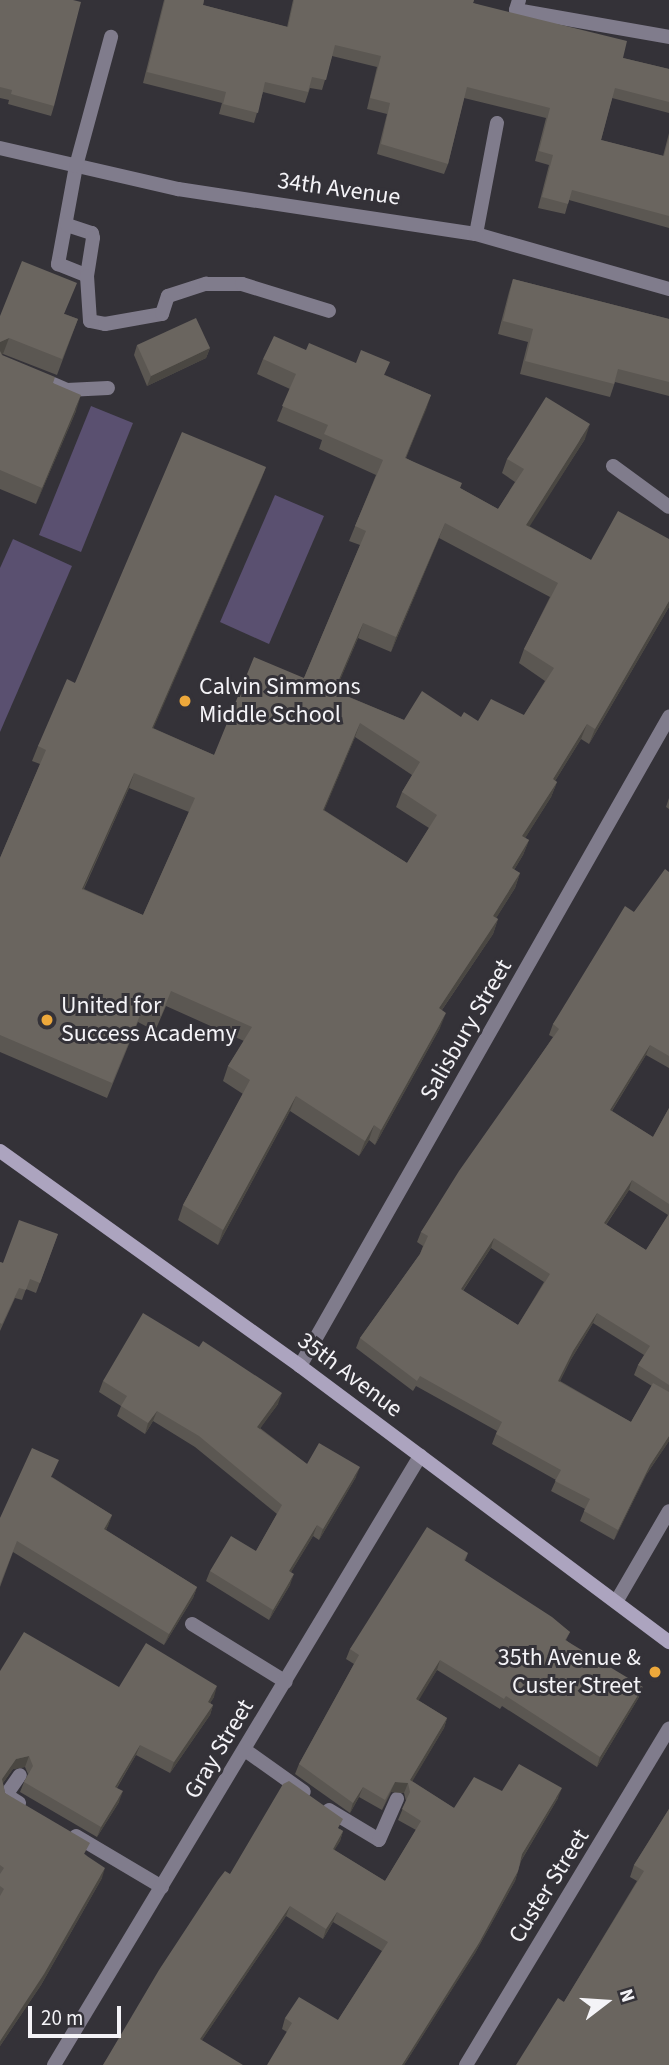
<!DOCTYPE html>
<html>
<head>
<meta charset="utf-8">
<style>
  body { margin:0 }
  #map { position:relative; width:669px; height:2065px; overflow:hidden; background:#343238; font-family:"Source Sans 3",sans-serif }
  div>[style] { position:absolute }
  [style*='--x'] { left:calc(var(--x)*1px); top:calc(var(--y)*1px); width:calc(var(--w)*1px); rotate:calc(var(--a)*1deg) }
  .green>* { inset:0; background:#5a5070 }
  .service>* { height:14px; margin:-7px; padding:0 7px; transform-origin:7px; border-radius:7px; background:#807c8c }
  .minor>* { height:14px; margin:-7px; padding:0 7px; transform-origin:7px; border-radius:7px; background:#807c8c }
  .secondary>* { height:14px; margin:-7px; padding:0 7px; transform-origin:7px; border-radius:7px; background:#aca4bf }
  .wall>* { inset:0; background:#5b5752 }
  .shaded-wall>* { inset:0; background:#4a4742 }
  .building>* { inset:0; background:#6a655f }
  .dots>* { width:19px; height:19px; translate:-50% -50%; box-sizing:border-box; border:4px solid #343238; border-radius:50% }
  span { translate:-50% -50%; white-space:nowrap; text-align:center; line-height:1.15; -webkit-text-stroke:6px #343238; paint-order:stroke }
  .street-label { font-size:24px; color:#f4f3f7 }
  .poi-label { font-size:24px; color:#f4f3f7 }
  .left { translate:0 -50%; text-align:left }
  .right { translate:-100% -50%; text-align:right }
  .north { position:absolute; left:571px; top:1967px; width:70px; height:70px; -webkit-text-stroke:5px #343238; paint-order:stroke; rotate:73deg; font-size:19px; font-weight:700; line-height:28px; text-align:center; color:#f4f3f7 }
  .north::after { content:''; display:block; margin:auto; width:24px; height:32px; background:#f4f3f7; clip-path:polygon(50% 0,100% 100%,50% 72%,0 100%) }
  .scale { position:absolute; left:28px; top:2006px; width:93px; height:32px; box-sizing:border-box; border:4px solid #f4f3f7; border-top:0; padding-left:9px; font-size:21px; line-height:24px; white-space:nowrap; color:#f4f3f7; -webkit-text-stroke:5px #343238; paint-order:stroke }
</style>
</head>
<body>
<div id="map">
  <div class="green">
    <div style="clip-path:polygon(91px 406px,133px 423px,81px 552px,39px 535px)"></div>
    <div style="clip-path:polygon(275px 495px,324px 516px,269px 644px,220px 622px)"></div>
    <div style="clip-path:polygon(13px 539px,72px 566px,0 732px,0 568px)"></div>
  </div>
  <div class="service">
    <div style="--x:519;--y:0;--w:10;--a:107"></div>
    <div style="--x:516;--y:10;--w:155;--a:10"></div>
    <div style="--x:76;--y:166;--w:100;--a:100.4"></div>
    <div style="--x:58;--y:264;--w:31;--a:22"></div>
    <div style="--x:67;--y:225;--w:26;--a:18"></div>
    <div style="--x:92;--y:233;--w:5;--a:79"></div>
    <div style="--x:93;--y:238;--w:38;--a:99"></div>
    <div style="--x:87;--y:276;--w:45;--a:86.2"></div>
    <div style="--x:90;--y:321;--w:15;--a:11"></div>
    <div style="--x:105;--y:324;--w:58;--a:-10"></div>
    <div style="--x:162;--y:314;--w:19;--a:-72"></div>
    <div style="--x:168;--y:296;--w:40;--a:-18"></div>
    <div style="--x:206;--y:284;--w:36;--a:0"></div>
    <div style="--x:242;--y:284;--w:91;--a:17.2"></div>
    <div style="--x:53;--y:384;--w:15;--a:23"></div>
    <div style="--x:67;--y:390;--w:41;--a:-2.8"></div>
    <div style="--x:613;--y:466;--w:69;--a:36.2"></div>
    <div style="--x:192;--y:1624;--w:110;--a:31.7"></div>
    <div style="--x:245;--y:1750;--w:72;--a:35.4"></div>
    <div style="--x:19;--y:1803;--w:15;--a:-148"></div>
    <div style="--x:6;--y:1795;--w:24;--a:-55"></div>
    <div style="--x:329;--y:1810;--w:58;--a:31"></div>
    <div style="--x:379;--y:1840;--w:45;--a:-66.3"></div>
    <div style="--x:76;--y:1836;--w:100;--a:30.7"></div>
  </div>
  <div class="minor">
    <div style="--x:0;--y:148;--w:183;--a:13"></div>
    <div style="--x:178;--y:189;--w:301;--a:8.6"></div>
    <div style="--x:476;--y:234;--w:201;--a:15.9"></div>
    <div style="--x:76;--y:166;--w:134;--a:-74.8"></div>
    <div style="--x:476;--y:234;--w:113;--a:-79.3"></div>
    <div style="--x:300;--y:1366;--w:747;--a:-60.38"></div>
    <div style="--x:616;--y:1602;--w:105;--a:-59.8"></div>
    <div style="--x:54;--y:2065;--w:711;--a:-58.99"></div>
    <div style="--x:466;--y:2065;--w:393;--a:-58.9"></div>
  </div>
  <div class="secondary">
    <div style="--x:0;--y:1151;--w:369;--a:35.6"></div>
    <div style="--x:300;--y:1366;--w:461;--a:36.8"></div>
  </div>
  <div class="wall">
    <div style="clip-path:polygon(0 0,54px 106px,51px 116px,8px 104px,9px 100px,0 98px)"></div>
    <div style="clip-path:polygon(164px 0,204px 0,203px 5px,287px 27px,293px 0,474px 0,473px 3px,623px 58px,669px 69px,669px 113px,612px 98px,601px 140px,663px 156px,669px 133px,669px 228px,569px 200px,565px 214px,538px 208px,549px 165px,535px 161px,546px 118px,464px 98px,448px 164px,444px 174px,377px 154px,387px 114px,367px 109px,377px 67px,332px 56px,322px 90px,310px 88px,305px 103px,263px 92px,254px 123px,219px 114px,222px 103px,143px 83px)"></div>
    <div style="clip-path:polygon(513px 279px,669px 319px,669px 396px,615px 382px,610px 397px,520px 374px,528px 342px,498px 334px,509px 292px)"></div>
    <div style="clip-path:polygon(65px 314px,78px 319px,57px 375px,3px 354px,1px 355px,53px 383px,76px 411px,36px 504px,0 489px,0 316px)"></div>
    <div style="clip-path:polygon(137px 345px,210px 348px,206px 358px,147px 386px,134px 355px)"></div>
    <div style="clip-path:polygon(evenodd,306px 350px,385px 375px,431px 395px,406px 458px,498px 509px,515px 482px,502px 473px,507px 459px,585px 439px,529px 526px,591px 560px,669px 539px,669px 607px,589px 744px,581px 739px,555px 781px,557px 782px,551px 797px,525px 838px,529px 840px,523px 855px,514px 870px,520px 873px,515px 888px,496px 918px,498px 919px,493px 934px,442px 1010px,440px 1028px,375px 1145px,369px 1140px,359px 1156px,290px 1111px,218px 1245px,178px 1220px,183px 1205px,243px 1094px,223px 1081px,228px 1066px,244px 1041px,166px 1006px,155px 1031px,138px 1022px,107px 1098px,0 1052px,0 858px,40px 764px,32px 761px,38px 746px,75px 683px,266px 467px,260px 482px,153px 728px,214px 755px,304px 678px,360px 545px,349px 541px,376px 475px,319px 449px,322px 440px,277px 421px,290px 389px,257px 374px,263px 359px,306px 350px,439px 538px,550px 597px,524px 649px,519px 663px,545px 681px,524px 715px,478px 721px,461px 717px,404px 720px,335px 691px,358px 638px,391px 652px,439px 538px,306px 350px,355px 737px,412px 775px,402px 792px,396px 807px,429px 828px,407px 863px,324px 810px,355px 737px,306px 350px,129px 788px,189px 812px,143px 915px,84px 889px,129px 788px)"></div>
    <div style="clip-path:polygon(669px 798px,669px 809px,666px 807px)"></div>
    <div style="clip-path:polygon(evenodd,669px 872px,669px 1068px,646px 1055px,612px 1111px,653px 1137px,669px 1108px,669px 1441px,646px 1475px,614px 1540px,580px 1521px,585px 1509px,551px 1491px,556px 1480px,492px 1444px,497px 1431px,416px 1386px,413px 1391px,356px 1348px,360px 1338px,420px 1254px,423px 1246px,417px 1242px,421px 1232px,553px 1037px,549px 1035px,553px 1024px,634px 912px,669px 872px,629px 1190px,668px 1215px,646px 1250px,606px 1225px,629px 1190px,669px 872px,491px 1248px,544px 1282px,518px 1325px,463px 1291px,491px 1248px,669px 872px,593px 1323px,644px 1355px,638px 1365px,634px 1375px,652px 1386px,631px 1422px,560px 1381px,570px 1361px,593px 1323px)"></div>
    <div style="clip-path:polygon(58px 1234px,36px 1293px,26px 1289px,22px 1300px,15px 1298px,0 1331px,0 1262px,3px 1263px)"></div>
    <div style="clip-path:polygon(103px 1381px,278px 1404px,260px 1428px,307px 1464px,356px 1477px,319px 1540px,313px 1536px,291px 1572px,290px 1585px,269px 1620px,206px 1581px,210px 1571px,256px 1551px,277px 1514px,195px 1447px,153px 1421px,145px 1434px,117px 1416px,121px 1406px,99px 1392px)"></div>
    <div style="clip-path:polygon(52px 1477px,112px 1515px,106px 1530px,197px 1587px,193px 1598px,164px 1645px,13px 1552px,0 1587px,0 1518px)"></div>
    <div style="clip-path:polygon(468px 1553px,465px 1561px,570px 1632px,566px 1640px,639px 1697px,597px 1767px,502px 1706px,500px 1709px,437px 1670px,418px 1700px,447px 1718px,444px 1728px,412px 1781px,454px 1808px,502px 1791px,558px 1798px,521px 1861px,515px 1881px,475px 1953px,404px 2065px,287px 2032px,282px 2029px,285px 2018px,338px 2020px,382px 1951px,333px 1922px,323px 1939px,286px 1916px,202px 2040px,103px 2065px,230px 1874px,340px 1829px,343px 1831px,340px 1841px,334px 1850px,385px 1881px,416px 1830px,398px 1820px,406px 1801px,404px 1793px,391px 1792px,382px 1810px,359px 1797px,350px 1813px,295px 1774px,299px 1764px,354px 1664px,346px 1659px,350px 1649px)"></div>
    <div style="clip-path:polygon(0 1671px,119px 1687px,214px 1697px,210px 1703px,213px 1705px,210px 1715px,170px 1773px,136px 1755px,117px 1788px,119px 1802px,97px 1837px,20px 1792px,24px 1782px,28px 1774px,25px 1767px,13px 1769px,3px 1783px,5px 1793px,86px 1855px,102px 1878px,41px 1985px,0 2046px)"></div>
    <div style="clip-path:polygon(669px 1809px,669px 2065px,564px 2002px,637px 1881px,630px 1877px,634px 1865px)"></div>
  </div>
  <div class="shaded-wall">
    <div style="clip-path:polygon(9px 338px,3px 354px,0 355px,0 342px)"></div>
    <div style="clip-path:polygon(210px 348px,206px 358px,147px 386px,151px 376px)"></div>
    <div style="clip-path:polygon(81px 395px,76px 411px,36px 504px,42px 488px)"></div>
    <div style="clip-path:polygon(431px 395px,426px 410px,399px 473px,405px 458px)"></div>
    <div style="clip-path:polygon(590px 424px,585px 439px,521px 540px,526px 525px)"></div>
    <div style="clip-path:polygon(266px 467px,260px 482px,147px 743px,152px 728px)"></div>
    <div style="clip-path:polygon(445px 523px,439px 538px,391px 652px,396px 637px)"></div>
    <div style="clip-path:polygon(669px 601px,669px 607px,589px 744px,595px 729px)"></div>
    <div style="clip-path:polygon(363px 623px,358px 638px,329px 706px,334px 691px)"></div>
    <div style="clip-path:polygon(360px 723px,355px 737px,318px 825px,323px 810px)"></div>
    <div style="clip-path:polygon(587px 724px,581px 739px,547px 794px,553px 779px)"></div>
    <div style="clip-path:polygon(134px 773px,129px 788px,77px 903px,82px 889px)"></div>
    <div style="clip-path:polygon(557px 782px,551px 797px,517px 851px,522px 836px)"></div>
    <div style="clip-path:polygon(529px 840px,523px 855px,506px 883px,512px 868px)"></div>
    <div style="clip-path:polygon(520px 873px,515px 888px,488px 931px,493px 916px)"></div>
    <div style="clip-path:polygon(498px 919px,493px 934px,433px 1023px,439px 1008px)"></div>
    <div style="clip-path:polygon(446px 1013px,440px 1028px,375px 1145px,381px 1130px)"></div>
    <div style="clip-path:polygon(650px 1045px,646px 1055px,606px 1120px,610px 1110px)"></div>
    <div style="clip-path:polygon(296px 1096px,290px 1111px,218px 1245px,223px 1230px)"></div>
    <div style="clip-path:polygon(374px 1125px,369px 1140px,359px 1156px,365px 1141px)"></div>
    <div style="clip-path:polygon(632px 1180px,629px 1190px,600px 1233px,604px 1223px)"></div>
    <div style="clip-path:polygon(494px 1238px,491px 1248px,457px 1299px,461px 1289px)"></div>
    <div style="clip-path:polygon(597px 1313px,593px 1323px,570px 1361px,555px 1391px,558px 1381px,573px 1351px)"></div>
    <div style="clip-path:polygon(282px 1393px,278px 1404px,254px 1437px,257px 1427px)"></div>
    <div style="clip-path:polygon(157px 1411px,153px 1421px,145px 1434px,148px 1423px)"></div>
    <div style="clip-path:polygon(669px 1436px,669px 1441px,646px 1475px,614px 1540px,618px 1530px,650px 1465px)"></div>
    <div style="clip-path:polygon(360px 1467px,356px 1477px,319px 1540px,323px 1529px)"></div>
    <div style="clip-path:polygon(112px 1515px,108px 1526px,100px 1540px,104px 1529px)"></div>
    <div style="clip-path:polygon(317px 1525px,313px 1536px,285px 1582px,289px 1571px)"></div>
    <div style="clip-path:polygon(294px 1574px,290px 1585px,269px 1620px,273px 1610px)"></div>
    <div style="clip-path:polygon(197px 1587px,193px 1598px,164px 1645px,169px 1634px)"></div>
    <div style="clip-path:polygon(440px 1660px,437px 1670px,413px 1710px,416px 1699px)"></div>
    <div style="clip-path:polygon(217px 1686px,214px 1697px,204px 1712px,208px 1702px)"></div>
    <div style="clip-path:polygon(643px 1687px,639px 1697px,597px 1767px,600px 1757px)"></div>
    <div style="clip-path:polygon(213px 1705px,210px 1715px,170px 1773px,174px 1762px)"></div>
    <div style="clip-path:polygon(447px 1718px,444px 1728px,409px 1787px,410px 1780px)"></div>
    <div style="clip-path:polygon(140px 1745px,136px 1755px,111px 1797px,115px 1787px)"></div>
    <div style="clip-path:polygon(29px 1756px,25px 1767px,13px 1769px,0 1787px,2px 1779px,16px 1759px)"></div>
    <div style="clip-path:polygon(395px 1782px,408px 1783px,404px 1793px,391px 1792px,382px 1810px)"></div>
    <div style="clip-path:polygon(363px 1787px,359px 1797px,350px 1813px,353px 1803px)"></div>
    <div style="clip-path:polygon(562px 1788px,558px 1798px,519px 1864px,522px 1854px)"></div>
    <div style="clip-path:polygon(123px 1791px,119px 1802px,97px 1837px,101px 1827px)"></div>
    <div style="clip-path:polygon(343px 1831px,340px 1841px,329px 1859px,333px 1849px)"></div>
    <div style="clip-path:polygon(105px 1868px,102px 1878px,41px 1985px,0 2046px,0 2041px)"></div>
    <div style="clip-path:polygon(518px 1871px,515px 1881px,475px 1953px,404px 2065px,402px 2065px)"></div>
    <div style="clip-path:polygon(290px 1906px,286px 1916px,196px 2049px,200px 2039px)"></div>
    <div style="clip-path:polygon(337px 1912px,333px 1922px,323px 1939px,326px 1929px)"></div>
  </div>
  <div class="building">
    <div style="clip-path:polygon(0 0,73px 0,81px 2px,54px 106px,11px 94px,12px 90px,0 87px)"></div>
    <div style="clip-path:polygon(165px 0,204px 0,203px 5px,288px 27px,294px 0,474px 0,473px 3px,627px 41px,623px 58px,669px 69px,669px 102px,615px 88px,601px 140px,664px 156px,669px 137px,669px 216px,572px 190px,568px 204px,542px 197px,553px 155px,539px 151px,550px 108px,467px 87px,448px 164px,381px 144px,390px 103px,370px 98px,381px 56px,335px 45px,326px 80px,312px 77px,308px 92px,265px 82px,258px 113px,223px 104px,226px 92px,147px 72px)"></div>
    <div style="clip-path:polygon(22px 261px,77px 283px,64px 314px,78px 319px,62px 359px,9px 338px,0 342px,0 316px)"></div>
    <div style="clip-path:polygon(513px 279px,669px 319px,669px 382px,618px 369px,614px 384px,525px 361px,533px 329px,503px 321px)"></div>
    <div style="clip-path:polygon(196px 318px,210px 348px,151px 376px,137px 345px)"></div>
    <div style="clip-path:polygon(evenodd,274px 336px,306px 350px,309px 343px,356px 363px,361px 350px,390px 362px,384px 375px,431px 395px,405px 458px,462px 483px,460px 488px,498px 509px,524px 469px,507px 459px,546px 397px,590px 424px,526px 525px,591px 560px,618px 511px,669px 539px,669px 601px,595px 729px,587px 724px,553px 779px,557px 782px,522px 836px,529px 840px,512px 868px,520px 873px,493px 916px,498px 919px,439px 1008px,446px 1013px,381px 1130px,374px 1125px,365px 1141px,296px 1096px,223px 1230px,183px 1205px,250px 1080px,228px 1066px,252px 1027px,171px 991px,161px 1016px,143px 1008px,112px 1083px,0 1035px,0 858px,46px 750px,38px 746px,67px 679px,75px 683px,182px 432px,266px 467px,152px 728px,214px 755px,254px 657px,304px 678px,366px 531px,355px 526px,383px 460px,324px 434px,328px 425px,282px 406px,296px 374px,263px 359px,274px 336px,445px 523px,558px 583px,524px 649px,554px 668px,524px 715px,491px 699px,478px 721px,464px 712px,461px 717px,422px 691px,404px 720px,334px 691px,363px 623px,396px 637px,445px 523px,274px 336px,360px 723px,420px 762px,402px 792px,437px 815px,407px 863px,323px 810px,360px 723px,274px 336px,134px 773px,195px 798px,143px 915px,82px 889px,134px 773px)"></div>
    <div style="clip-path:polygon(0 351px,2px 355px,55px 377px,53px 383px,81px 395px,42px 488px,0 470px)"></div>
    <div style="clip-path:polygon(evenodd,665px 869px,669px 872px,669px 1056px,650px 1045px,610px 1110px,653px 1137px,669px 1108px,669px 1204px,632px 1180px,604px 1223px,646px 1250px,669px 1214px,669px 1385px,638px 1365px,650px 1346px,597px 1313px,573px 1351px,558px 1381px,631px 1422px,653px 1383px,669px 1392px,669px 1436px,650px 1465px,618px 1530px,584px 1511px,590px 1499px,555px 1481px,561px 1470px,496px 1434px,502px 1422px,420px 1376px,417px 1381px,360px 1338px,420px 1254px,428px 1236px,421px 1232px,459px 1171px,559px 1029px,553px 1024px,625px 906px,634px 912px,665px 869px,494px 1238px,550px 1274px,518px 1325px,461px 1289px,494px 1238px)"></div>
    <div style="clip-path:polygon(19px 1220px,58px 1234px,40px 1283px,30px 1279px,26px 1290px,19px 1288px,2px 1324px,0 1323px,0 1262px,3px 1263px)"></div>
    <div style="clip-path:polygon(143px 1313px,199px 1347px,203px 1341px,282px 1393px,257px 1427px,307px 1464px,319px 1443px,360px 1467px,323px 1529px,317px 1525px,289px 1571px,294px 1574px,273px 1610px,210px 1571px,231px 1536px,256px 1551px,282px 1505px,199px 1436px,157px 1411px,148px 1423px,121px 1406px,127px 1396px,103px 1381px)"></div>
    <div style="clip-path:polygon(32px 1448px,59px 1460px,51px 1477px,112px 1515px,104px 1529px,197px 1587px,169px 1634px,17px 1541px,0 1584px,0 1518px)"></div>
    <div style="clip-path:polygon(427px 1527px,468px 1553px,464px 1560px,552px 1617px,570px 1632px,565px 1640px,643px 1687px,600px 1757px,506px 1696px,504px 1699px,440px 1660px,416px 1699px,447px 1718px,410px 1780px,454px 1808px,474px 1777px,502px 1791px,519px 1764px,562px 1788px,522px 1854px,518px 1871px,479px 1943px,402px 2065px,267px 2065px,292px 2023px,285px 2018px,299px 1997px,338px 2020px,388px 1942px,337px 1912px,326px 1929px,290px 1906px,200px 2039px,243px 2065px,103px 2065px,159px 1970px,218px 1880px,225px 1871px,230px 1874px,283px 1784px,289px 1781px,343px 1819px,338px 1828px,343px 1831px,333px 1849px,385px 1881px,421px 1821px,402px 1809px,410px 1792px,408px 1783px,395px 1782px,385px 1800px,363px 1787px,353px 1803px,299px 1764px,359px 1655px,350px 1649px)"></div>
    <div style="clip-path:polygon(24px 1632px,119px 1687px,146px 1643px,217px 1686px,208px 1702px,213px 1705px,174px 1762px,140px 1745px,115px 1787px,123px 1791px,101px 1827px,24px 1782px,33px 1766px,29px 1756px,16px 1759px,2px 1779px,5px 1793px,90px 1843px,84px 1854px,105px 1868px,44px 1974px,0 2041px,0 1896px,4px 1889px,0 1886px,0 1874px,4px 1868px,0 1865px,0 1671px)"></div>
    <div style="clip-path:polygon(669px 1809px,669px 2065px,516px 2065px,558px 1998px,564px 2002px,644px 1871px,634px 1865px)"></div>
  </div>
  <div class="dots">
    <div style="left:185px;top:701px;background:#eda83b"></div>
    <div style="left:47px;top:1020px;background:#eda83b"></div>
    <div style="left:655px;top:1672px;background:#eda83b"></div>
  </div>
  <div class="street-label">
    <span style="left:339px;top:189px;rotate:8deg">34th Avenue</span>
    <span style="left:466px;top:1030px;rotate:-60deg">Salisbury Street</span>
    <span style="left:350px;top:1375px;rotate:37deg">35th Avenue</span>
    <span style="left:219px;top:1749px;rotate:-59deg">Gray Street</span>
    <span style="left:549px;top:1886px;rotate:-58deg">Custer Street</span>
  </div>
  <div class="poi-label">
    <span class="left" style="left:199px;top:701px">Calvin Simmons<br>Middle School</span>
    <span class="left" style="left:61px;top:1020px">United for<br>Success Academy</span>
    <span class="right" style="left:641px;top:1672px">35th Avenue &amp;<br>Custer Street</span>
  </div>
  <div class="north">N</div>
  <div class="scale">20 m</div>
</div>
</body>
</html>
